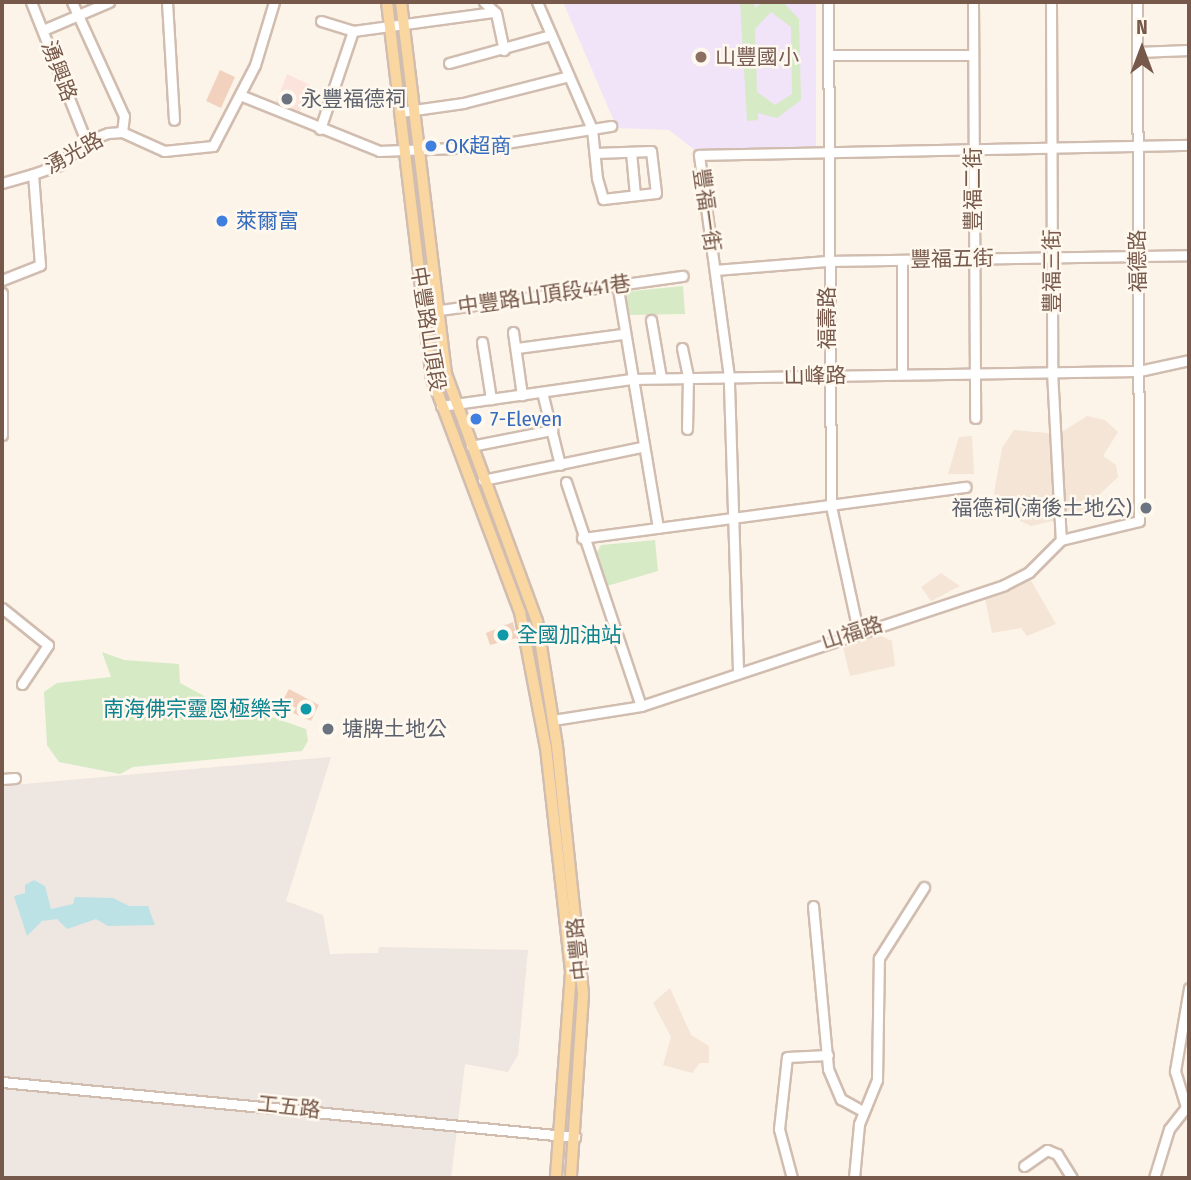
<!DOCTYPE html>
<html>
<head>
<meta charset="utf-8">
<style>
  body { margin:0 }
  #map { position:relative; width:1191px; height:1180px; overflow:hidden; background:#fcf4e8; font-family:"Fira Sans Condensed","Noto Sans TC",sans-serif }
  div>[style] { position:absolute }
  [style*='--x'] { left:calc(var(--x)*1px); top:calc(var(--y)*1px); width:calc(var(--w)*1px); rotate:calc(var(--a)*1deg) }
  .residential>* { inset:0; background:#f4e5d6 }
  .commercial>* { inset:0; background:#fce4dc }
  .industrial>* { inset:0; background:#ede6e1 }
  .education>* { inset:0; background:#f1e4f9 }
  .green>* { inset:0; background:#d6eac6 }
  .water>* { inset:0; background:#bce2e6 }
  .building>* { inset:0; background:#f2d2bf }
  .roads { filter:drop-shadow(2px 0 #d1bdb0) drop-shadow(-2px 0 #d1bdb0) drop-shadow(0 2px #d1bdb0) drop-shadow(0 -2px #d1bdb0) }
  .minor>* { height:9px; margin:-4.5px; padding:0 4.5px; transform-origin:4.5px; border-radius:4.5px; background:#fff }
  .major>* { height:10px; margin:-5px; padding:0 5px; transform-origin:5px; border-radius:5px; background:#fad6a1 }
  .dots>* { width:19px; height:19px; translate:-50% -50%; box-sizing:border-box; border:4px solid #fff8ee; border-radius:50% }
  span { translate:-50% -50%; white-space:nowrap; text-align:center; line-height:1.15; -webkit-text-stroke:5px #fff8ee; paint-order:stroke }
  .education-label { font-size:21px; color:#785e54 }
  .left { translate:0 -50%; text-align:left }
  .street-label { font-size:21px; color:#77594b }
  .worship-label { font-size:21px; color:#5b616d }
  .right { translate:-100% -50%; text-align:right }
  .shop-label { font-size:21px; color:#366cbe }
  .culture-label { font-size:21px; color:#0d838f }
  .frame { position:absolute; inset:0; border:4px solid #77594b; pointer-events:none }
  .north { position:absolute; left:1107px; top:14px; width:70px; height:70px; -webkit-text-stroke:5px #fff8ee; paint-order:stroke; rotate:0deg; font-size:19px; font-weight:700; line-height:28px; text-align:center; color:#77594b }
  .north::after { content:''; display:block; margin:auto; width:24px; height:32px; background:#77594b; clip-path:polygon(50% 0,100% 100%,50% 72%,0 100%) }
</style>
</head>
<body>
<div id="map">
  <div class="residential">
    <div style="clip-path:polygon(1087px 416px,1105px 420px,1118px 432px,1103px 456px,1116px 465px,1118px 477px,1078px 515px,1031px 526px,1014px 518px,994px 493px,1002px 448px,1014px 430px,1059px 434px)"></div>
    <div style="clip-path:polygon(972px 436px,974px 474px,948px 474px,959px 437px)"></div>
    <div style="clip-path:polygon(941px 573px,960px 586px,931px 601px,921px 587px)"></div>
    <div style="clip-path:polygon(1030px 579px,1056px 624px,1027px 636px,1021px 628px,992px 633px,985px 598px)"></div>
    <div style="clip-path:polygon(877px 634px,892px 641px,895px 666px,850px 676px,843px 647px)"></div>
    <div style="clip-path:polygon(670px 988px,691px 1035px,709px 1046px,709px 1063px,700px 1063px,692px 1073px,663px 1065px,671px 1037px,653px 1003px)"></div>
  </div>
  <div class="commercial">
    <div style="clip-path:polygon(287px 74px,310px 85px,298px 117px,274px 107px)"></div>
  </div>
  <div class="industrial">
    <div style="clip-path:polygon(331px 757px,286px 901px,323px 915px,330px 954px,378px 953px,379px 947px,528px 950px,518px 1055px,508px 1072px,465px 1064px,451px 1178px,2px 1178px,2px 786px)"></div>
  </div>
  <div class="education">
    <div style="clip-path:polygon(563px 2px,816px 2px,816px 146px,696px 151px,669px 130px,617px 128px)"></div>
  </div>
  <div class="green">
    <div style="clip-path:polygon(evenodd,740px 2px,754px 2px,755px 8px,763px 2px,783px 2px,799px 19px,801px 100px,777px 118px,758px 113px,758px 120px,747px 121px,740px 2px,771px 12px,791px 27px,792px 94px,775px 105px,757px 92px,755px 29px,771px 12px)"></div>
    <div style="clip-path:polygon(683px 286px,685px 314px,626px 315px,623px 292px)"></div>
    <div style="clip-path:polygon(655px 540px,658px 571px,607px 586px,596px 554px,601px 545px)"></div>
    <div style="clip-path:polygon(102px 652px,124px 660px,179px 664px,180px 683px,219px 704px,238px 705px,306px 729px,308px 741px,302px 751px,133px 767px,120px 774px,59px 762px,47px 745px,44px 692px,57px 683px,111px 677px)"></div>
  </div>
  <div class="water">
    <div style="clip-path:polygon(34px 880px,45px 886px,51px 909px,73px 904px,75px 897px,113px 898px,129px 906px,148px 906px,155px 925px,108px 926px,96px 919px,67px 929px,57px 919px,42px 921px,27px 936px,14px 896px,25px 893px,25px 885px)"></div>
  </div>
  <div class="building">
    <div style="clip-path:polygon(220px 70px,235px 77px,221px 108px,206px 101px)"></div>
    <div style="clip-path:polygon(513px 622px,517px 638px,490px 645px,486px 633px)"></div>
    <div style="clip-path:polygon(289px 689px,319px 705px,311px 721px,293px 713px,296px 708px,283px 700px)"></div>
  </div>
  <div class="roads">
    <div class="minor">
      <div style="--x:31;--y:2;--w:149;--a:68.4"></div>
      <div style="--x:72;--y:2;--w:125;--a:65.5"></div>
      <div style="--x:124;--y:116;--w:16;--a:97"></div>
      <div style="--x:167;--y:2;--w:118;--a:86.6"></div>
      <div style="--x:484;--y:2;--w:16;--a:43"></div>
      <div style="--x:496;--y:13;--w:38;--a:78"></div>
      <div style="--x:537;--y:2;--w:138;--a:66.6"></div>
      <div style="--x:592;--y:129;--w:49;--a:84.2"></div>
      <div style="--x:597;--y:178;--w:22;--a:74"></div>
      <div style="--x:603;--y:199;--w:53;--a:-6.5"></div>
      <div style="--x:656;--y:193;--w:42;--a:-96.8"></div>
      <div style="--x:651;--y:151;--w:56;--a:178"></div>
      <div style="--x:828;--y:2;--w:504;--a:89.66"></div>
      <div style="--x:831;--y:506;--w:128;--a:77.8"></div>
      <div style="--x:973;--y:2;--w:416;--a:89.7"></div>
      <div style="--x:1051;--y:2;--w:369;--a:89.8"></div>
      <div style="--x:1052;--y:371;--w:169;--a:87"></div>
      <div style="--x:321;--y:21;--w:34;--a:17"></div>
      <div style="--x:353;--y:31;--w:141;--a:-7.7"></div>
      <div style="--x:43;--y:30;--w:72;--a:-23"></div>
      <div style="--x:1137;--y:52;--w:52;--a:-2.2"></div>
      <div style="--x:828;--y:55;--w:145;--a:0"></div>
      <div style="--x:449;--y:63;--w:106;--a:-15.4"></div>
      <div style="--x:240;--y:95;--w:150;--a:21.9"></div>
      <div style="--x:379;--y:151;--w:102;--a:-2.2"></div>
      <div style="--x:481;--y:147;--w:132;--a:-9.2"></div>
      <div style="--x:400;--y:112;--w:64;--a:-8.1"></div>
      <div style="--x:463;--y:103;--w:109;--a:-14.3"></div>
      <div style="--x:320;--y:129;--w:103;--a:-71.4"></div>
      <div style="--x:631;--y:152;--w:43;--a:84.7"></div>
      <div style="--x:2;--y:183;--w:32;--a:-16"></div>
      <div style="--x:715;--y:270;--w:112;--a:-4.6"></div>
      <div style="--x:827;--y:261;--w:362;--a:-0.9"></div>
      <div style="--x:2;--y:280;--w:41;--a:-21.5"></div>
      <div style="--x:40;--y:265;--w:91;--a:-94.4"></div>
      <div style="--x:33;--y:174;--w:28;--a:-19"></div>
      <div style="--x:59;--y:165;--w:36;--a:-42"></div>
      <div style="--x:86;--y:141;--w:23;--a:-20"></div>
      <div style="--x:108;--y:133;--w:14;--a:-4"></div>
      <div style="--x:122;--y:132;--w:46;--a:24.3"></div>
      <div style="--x:164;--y:151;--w:49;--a:-5.8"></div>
      <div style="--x:213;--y:146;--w:91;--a:-62.6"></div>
      <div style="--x:255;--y:65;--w:66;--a:-73.2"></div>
      <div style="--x:617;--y:283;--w:248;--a:80.5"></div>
      <div style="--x:2;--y:293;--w:142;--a:90"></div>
      <div style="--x:440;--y:310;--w:245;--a:-8"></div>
      <div style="--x:651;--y:320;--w:59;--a:80.2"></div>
      <div style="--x:513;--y:332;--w:64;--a:81.9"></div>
      <div style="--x:482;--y:342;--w:58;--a:81"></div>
      <div style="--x:517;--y:348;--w:106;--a:-7.6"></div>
      <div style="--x:682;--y:348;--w:30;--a:78"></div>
      <div style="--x:688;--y:377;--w:52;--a:91.1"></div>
      <div style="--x:902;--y:374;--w:114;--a:-90"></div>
      <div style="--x:542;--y:392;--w:75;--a:76.1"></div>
      <div style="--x:441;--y:406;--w:192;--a:-8.1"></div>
      <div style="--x:631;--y:379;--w:508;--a:-0.9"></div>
      <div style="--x:1139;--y:371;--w:51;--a:-12.4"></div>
      <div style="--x:471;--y:446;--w:83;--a:-11.2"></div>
      <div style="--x:483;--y:480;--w:161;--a:-11.8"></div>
      <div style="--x:566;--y:482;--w:236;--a:71.5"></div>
      <div style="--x:582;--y:538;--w:387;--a:-7.6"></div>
      <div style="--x:2;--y:608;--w:59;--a:38.8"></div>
      <div style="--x:48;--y:645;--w:47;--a:123.7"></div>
      <div style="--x:738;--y:670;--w:293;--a:-91.8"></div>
      <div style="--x:729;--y:377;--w:224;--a:-97.7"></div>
      <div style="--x:699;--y:155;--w:490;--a:-1.2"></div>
      <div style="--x:553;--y:720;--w:89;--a:-9"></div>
      <div style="--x:641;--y:706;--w:383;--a:-18.4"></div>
      <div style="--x:1004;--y:585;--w:28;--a:-27"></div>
      <div style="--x:1029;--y:572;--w:45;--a:-45"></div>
      <div style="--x:1061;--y:540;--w:80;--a:-13.7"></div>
      <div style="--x:1139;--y:521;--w:519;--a:-90.22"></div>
      <div style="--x:2;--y:779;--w:13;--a:-4"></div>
      <div style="--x:813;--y:906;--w:164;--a:84.7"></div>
      <div style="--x:828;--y:1069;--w:33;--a:67"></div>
      <div style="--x:841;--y:1099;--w:25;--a:29"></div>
      <div style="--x:2;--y:1082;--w:576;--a:5.48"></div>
      <div style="--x:1024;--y:1166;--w:28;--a:-35"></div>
      <div style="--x:1047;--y:1150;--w:11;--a:22"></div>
      <div style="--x:1057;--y:1154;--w:28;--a:58"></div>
      <div style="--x:792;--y:1178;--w:51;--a:-104.9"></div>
      <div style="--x:779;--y:1129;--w:72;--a:-83.7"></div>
      <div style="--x:787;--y:1057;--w:41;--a:-2.8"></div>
      <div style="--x:854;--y:1178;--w:54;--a:-84.7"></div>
      <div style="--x:859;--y:1124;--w:48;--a:-67.8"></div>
      <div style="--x:877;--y:1080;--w:122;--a:-89.1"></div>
      <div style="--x:879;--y:958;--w:84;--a:-57.6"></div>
      <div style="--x:1154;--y:1178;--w:51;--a:-73"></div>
      <div style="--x:1169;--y:1129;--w:28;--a:-52"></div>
      <div style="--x:1186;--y:1107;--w:38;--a:-107"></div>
      <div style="--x:1175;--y:1071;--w:84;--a:-80.4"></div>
    </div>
    <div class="major">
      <div style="--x:387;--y:2;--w:379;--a:83.2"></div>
      <div style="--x:432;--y:378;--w:250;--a:69.4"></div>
      <div style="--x:520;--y:612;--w:138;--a:79.2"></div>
      <div style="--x:546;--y:748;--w:225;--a:83.6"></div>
      <div style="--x:571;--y:972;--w:207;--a:94.2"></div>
      <div style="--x:401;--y:2;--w:375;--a:83.1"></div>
      <div style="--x:446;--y:374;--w:263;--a:69.8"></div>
      <div style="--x:537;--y:621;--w:127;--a:80.9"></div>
      <div style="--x:557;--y:746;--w:250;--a:84"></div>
      <div style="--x:583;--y:995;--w:183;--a:93.8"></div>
    </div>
  </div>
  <div class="dots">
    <div style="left:701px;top:57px;background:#8d6e63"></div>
    <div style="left:287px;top:99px;background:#6b7280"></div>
    <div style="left:431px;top:146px;background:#3f7fe0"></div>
    <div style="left:222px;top:221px;background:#3f7fe0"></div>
    <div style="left:476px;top:419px;background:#3f7fe0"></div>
    <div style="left:1146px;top:508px;background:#6b7280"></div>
    <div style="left:503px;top:635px;background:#0f9aa8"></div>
    <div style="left:306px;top:709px;background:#0f9aa8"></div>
    <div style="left:328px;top:729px;background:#6b7280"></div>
  </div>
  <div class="education-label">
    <span class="left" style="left:715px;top:57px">山豐國小</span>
  </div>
  <div class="street-label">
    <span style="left:59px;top:71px;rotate:69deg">湧興路</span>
    <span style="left:74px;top:153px;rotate:-29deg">湧光路</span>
    <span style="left:973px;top:189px;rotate:-90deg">豐福二街</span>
    <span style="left:707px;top:210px;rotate:82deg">豐福一街</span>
    <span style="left:952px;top:259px;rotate:-1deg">豐福五街</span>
    <span style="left:1138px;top:261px;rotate:-91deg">福德路</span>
    <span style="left:1052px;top:271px;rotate:-90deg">豐福三街</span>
    <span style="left:544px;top:295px;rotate:-8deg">中豐路山頂段441巷</span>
    <span style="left:827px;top:318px;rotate:-90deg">福壽路</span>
    <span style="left:428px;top:329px;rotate:81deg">中豐路山頂段</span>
    <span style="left:815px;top:376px;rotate:-1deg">山峰路</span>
    <span style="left:852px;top:633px;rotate:-18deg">山福路</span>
    <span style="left:578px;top:949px;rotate:-96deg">中豐路</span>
    <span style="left:289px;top:1107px;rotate:6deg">工五路</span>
  </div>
  <div class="worship-label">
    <span class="left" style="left:301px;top:99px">永豐福德祠</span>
    <span class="right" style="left:1132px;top:508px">福德祠(湳後土地公)</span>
    <span class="left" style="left:342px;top:729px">塘牌土地公</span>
  </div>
  <div class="shop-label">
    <span class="left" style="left:445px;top:146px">OK超商</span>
    <span class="left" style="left:236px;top:221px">萊爾富</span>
    <span class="left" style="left:490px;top:419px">7-Eleven</span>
  </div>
  <div class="culture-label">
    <span class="left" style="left:517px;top:635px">全國加油站</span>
    <span class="right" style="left:292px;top:709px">南海佛宗靈恩極樂寺</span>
  </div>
  <div class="frame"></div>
  <div class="north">N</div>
</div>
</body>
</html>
